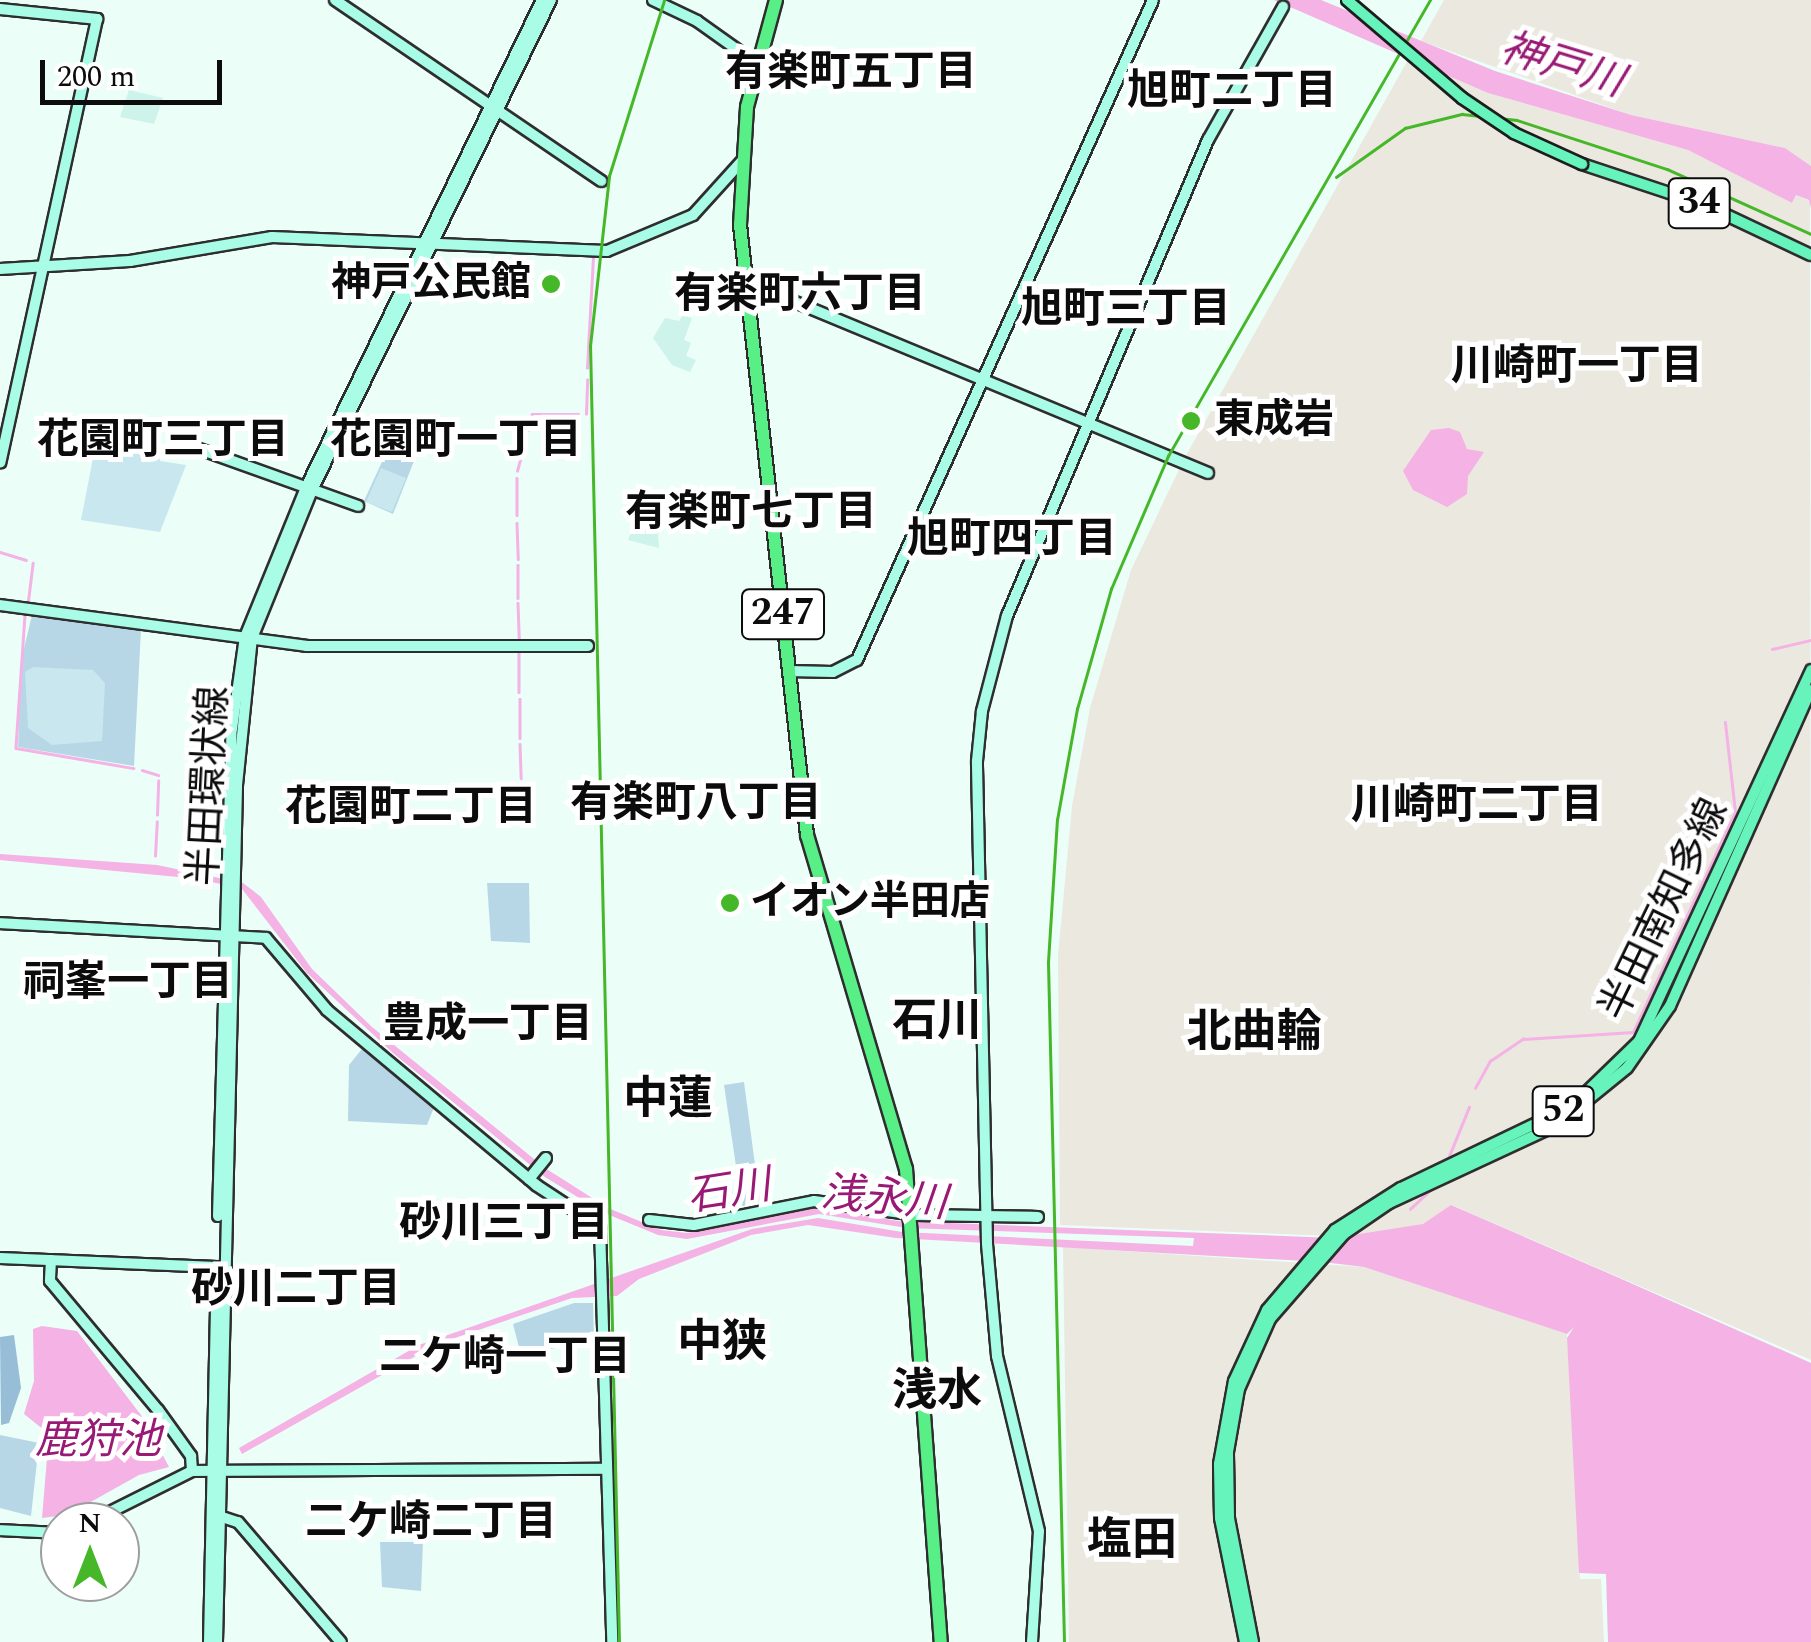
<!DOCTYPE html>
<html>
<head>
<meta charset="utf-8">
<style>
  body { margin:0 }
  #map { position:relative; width:1811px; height:1642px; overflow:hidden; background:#ebfef8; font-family:Spectral,"Noto Sans JP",serif }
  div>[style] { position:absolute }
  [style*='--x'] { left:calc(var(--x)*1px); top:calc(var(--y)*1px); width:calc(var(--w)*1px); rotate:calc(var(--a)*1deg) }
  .industrial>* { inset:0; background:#ebe8e0 }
  .farmland>* { inset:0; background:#cdf3ea }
  .green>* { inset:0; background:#b7d7e7 }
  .forest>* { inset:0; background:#97bdd7 }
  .pitch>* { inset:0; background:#c8e7ef }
  .water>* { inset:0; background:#f4b2e5 }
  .stream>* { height:2.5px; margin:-1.25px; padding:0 1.25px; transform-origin:1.25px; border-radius:1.25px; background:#f4b2e5 }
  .roads { filter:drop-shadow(2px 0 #2e2e2e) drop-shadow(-2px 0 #2e2e2e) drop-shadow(0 2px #2e2e2e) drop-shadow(0 -2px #2e2e2e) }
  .secondary>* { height:10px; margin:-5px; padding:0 5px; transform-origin:5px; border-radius:5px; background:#a9fce6 }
  .primary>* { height:10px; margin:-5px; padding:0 5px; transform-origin:5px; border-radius:5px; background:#66f4bc }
  .highway>* { height:12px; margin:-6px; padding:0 6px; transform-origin:6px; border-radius:6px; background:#58ef87 }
  .rail>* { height:2.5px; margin:-1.25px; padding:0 1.25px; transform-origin:1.25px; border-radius:1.25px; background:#45b729 }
  .bridges { filter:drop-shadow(2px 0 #1d1d1d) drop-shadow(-2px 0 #1d1d1d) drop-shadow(0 2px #1d1d1d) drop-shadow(0 -2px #1d1d1d) }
  .primary-bridge>* { height:10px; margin:-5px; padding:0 5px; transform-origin:5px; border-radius:5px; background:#66f4bc }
  .dots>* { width:28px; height:28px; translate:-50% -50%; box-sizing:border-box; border:5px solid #fff; border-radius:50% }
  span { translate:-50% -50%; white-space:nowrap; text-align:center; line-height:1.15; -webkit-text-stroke:10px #fff; paint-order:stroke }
  .shield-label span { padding:2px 8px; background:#fff; border:2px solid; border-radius:8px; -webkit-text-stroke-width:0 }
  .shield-label { font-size:38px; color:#0c0c0c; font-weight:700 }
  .poi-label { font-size:40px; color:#0c0c0c; font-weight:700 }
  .right { translate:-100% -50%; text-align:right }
  .left { translate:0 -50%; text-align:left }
  .street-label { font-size:40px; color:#0c0c0c }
  .water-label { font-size:42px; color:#991a75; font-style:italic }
  .neighbourhood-label { font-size:42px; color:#0c0c0c; font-weight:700 }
  .quarter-label { font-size:45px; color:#0c0c0c; font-weight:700 }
  .north { position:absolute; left:40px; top:1502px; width:100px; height:100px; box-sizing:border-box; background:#fff; border:2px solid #9e9e9e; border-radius:50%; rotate:0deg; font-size:28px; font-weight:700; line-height:40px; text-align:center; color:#0c0c0c }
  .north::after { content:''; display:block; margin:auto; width:35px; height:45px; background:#45b729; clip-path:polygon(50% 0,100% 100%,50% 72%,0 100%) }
  .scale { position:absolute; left:40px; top:60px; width:182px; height:45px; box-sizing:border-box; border:5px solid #0c0c0c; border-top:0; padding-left:12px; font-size:30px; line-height:35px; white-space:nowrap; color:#0c0c0c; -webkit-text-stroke:8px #fff; paint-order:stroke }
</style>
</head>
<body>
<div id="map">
  <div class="industrial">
    <div style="clip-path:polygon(1444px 0,1811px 0,1811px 166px,1785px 148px,1631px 115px,1421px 41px)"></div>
    <div style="clip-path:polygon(1409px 58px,1488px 93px,1688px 150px,1792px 203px,1796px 195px,1810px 201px,1811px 1360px,1452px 1205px,1423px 1224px,1358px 1237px,1060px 1225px,1058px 956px,1072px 806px,1090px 708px,1131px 570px,1184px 459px)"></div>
    <div style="clip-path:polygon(1063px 1247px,1364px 1267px,1567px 1334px,1580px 1579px,1601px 1579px,1604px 1642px,1069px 1642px)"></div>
  </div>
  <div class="farmland">
    <div style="clip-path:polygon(129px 90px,163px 98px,154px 124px,120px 117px)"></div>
    <div style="clip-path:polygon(682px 316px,692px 318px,684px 340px,691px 343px,686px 356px,696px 360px,690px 372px,672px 365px,653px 338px,665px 318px,679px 321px)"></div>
    <div style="clip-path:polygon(647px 489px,681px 505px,658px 535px,659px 548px,628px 540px)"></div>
  </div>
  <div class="green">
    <div style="clip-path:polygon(392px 440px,418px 451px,393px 514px,364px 501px)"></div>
    <div style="clip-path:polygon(32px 615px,141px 629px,134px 766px,18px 747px,21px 661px)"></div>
    <div style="clip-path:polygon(529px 883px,530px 943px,491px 941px,487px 883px)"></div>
    <div style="clip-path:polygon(362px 1049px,435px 1105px,427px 1125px,348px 1121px,349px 1065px)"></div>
    <div style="clip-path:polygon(744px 1082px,760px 1202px,743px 1206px,732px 1194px,737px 1173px,724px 1085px)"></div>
    <div style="clip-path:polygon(574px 1303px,593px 1303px,594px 1340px,521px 1355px,513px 1324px)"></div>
    <div style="clip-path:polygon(0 1435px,39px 1443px,31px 1516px,0 1508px)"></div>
    <div style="clip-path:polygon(380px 1542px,423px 1542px,421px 1591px,382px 1587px)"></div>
  </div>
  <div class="forest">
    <div style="clip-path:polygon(14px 1335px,21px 1388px,9px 1423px,1px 1425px,0 1337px)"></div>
  </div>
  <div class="pitch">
    <div style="clip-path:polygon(111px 441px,156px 447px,160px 461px,186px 465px,160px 532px,81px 520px,95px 448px,107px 450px)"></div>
    <div style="clip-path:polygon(381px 468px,406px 478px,392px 512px,366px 502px)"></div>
    <div style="clip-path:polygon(33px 667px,93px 670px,105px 683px,102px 741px,52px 745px,28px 728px,25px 672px)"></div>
  </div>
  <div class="water">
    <div style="clip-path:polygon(1274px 0,1321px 0,1495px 71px,1631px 115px,1785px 148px,1811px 166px,1811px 208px,1809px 200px,1796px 195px,1792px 203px,1688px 150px,1488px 93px)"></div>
    <div style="clip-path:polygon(1449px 428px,1460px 432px,1467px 449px,1484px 452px,1468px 476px,1467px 494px,1447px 507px,1413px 490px,1403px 471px,1431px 430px)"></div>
    <div style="clip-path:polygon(0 854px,157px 865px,243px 883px,261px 897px,312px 969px,372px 1027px,545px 1168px,608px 1208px,661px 1230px,687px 1233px,821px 1206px,897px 1221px,1334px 1238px,1423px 1224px,1451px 1205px,1617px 1277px,1811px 1363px,1811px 1642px,1608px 1642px,1606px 1574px,1579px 1573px,1567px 1338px,1574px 1327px,1567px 1334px,1364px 1267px,1323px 1262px,896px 1238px,808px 1225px,751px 1235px,639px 1279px,617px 1296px,572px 1298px,437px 1344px,242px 1454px,239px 1448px,419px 1345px,752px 1229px,818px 1218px,902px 1232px,1193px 1246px,1194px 1238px,907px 1228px,819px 1214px,687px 1239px,658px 1235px,602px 1212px,545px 1177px,393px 1053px,307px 973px,242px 889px,199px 879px,0 860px)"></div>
    <div style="clip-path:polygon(42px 1326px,77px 1331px,144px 1419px,169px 1467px,139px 1475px,71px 1513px,70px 1522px,65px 1515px,42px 1518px,49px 1434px,24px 1414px,34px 1381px,33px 1329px)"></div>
  </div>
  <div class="stream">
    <div style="--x:587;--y:368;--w:112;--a:-86.9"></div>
    <div style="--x:586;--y:414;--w:34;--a:-88"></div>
    <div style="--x:528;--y:430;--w:16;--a:-76"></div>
    <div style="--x:532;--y:414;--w:47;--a:0"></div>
    <div style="--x:517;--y:471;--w:35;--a:-75"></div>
    <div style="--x:517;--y:478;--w:37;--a:90"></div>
    <div style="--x:517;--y:523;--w:36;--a:88"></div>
    <div style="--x:0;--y:552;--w:27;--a:17"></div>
    <div style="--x:518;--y:565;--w:33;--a:90"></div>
    <div style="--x:28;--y:601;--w:38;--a:-83"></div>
    <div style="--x:518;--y:603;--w:36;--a:88"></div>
    <div style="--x:25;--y:615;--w:133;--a:93.9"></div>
    <div style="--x:16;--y:748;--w:119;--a:9.7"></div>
    <div style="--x:1772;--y:649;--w:40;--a:-13"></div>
    <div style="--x:519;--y:651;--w:41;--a:90"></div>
    <div style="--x:520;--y:699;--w:39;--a:90"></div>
    <div style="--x:520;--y:744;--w:34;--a:88"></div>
    <div style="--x:142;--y:770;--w:17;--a:17"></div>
    <div style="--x:521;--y:784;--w:42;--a:88.6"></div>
    <div style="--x:157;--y:815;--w:34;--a:-88"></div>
    <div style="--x:155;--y:856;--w:34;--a:-87"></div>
    <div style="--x:1475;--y:1088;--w:31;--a:-61"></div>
    <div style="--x:1490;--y:1061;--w:40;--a:-34"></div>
    <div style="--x:1523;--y:1039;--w:110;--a:-3.6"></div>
    <div style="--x:1633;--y:1032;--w:242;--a:-65.1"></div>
    <div style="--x:1735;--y:812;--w:90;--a:-96.4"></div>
    <div style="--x:1447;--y:1161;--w:58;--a:-67.8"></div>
    <div style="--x:1410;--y:1209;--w:34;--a:-43"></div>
  </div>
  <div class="roads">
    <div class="secondary">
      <div style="--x:335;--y:0;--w:322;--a:34.2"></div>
      <div style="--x:653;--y:0;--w:49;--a:25.5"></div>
      <div style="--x:697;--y:21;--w:72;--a:35.4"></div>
      <div style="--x:0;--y:9;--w:98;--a:5.9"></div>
      <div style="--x:97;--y:19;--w:454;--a:102.3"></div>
      <div style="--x:0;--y:269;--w:130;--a:-3.5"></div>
      <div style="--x:130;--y:261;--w:144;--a:-9.6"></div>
      <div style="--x:272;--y:237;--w:335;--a:2.4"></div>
      <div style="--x:607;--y:251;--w:93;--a:-22.7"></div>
      <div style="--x:693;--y:215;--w:72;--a:-47.8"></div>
      <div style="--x:747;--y:282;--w:499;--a:22.5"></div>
      <div style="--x:199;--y:449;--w:169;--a:19.7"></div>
      <div style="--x:0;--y:605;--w:309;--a:7.6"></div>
      <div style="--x:306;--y:646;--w:282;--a:0"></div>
      <div style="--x:789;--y:671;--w:44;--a:1.3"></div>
      <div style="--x:833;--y:672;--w:27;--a:-27"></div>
      <div style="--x:857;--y:660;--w:723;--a:-65.84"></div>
      <div style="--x:0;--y:923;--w:266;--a:3.2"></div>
      <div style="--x:266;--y:938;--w:94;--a:49.7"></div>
      <div style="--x:327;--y:1010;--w:273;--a:39.9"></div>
      <div style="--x:536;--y:1185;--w:77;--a:33.3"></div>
      <div style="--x:600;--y:1227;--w:415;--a:88.3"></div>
      <div style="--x:529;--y:1179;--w:27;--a:-51"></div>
      <div style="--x:218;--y:1216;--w:487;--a:-88.4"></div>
      <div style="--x:232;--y:729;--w:93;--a:-82"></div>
      <div style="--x:245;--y:637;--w:164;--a:-67.8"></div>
      <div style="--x:307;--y:485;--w:539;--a:-64.15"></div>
      <div style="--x:649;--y:1220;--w:45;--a:6.3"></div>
      <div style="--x:694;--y:1225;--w:122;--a:-11.3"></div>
      <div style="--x:814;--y:1201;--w:103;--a:7.8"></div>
      <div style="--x:916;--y:1215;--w:122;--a:0.9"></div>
      <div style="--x:0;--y:1258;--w:217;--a:2.4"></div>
      <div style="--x:51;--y:1260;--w:21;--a:93"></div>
      <div style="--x:50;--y:1281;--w:168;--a:50.1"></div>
      <div style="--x:158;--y:1410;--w:57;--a:54.3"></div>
      <div style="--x:191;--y:1456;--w:15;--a:86"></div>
      <div style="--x:219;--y:1516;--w:20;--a:18"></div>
      <div style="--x:238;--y:1522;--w:158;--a:49.4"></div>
      <div style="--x:90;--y:1522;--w:114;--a:-26.6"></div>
      <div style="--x:192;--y:1471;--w:412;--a:-0.3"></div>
      <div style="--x:0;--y:1530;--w:60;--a:2.9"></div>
      <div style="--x:209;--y:1642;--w:344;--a:-88.8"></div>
      <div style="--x:217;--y:1642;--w:857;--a:-88.66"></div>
      <div style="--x:237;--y:785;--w:148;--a:-84.2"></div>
      <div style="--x:252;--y:638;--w:162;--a:-67.9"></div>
      <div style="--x:313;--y:488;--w:543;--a:-64"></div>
      <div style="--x:1032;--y:1642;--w:111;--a:-86.4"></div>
      <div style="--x:1039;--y:1531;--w:180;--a:-103.5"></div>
      <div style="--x:997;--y:1356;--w:113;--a:-95.1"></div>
      <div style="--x:987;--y:1243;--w:482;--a:-91.2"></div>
      <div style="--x:977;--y:761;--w:50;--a:-84.3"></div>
      <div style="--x:982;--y:711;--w:98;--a:-75.3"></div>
      <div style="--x:1007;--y:616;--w:517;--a:-67.11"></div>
      <div style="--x:1208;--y:140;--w:153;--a:-60.6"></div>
    </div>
    <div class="primary">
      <div style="--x:1582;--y:164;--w:130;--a:18.4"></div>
      <div style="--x:1705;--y:205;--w:117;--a:25.3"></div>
      <div style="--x:1245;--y:1642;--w:126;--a:-101.4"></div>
      <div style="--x:1220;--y:1518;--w:54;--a:-91.1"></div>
      <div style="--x:1219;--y:1464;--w:84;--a:-79.8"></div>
      <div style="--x:1234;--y:1381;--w:78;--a:-65.1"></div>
      <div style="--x:1267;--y:1310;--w:105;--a:-49.6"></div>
      <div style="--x:1335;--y:1230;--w:78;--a:-32.5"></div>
      <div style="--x:1401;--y:1188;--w:190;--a:-25.6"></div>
      <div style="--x:1572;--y:1106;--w:93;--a:-44.1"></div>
      <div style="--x:1639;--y:1041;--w:409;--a:-65.1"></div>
      <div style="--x:1253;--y:1642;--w:126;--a:-101"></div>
      <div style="--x:1229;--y:1518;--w:66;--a:-90.9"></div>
      <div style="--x:1228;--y:1452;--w:64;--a:-80.1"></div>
      <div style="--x:1239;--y:1389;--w:77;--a:-66.1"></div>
      <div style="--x:1270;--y:1319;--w:113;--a:-49"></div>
      <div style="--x:1344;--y:1234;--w:55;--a:-34.6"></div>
      <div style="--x:1389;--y:1203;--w:185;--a:-24.9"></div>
      <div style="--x:1557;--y:1125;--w:90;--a:-39.2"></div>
      <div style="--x:1627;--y:1068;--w:75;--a:-55.3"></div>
      <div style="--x:1670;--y:1006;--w:346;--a:-66"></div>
    </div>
    <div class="highway">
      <div style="--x:776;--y:0;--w:111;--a:105.2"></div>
      <div style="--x:747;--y:107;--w:118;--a:93.4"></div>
      <div style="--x:740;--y:225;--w:614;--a:83.73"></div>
      <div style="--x:807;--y:835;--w:348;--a:73.5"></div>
      <div style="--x:906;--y:1169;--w:474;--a:85.8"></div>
    </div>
  </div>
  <div class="rail">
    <div style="--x:1336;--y:177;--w:85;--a:-35.4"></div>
    <div style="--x:1405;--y:128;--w:59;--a:-13.8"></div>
    <div style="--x:1462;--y:114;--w:55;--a:6.2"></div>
    <div style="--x:1517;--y:120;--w:158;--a:18.1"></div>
    <div style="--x:1667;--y:169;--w:158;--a:24.3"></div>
    <div style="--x:619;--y:1642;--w:1296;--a:-91.28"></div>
    <div style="--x:590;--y:346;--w:171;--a:-83.6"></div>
    <div style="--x:609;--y:176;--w:184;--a:-72.6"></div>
    <div style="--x:1064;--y:1642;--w:680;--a:-91.35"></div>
    <div style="--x:1048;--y:962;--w:142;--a:-86.4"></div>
    <div style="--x:1057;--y:820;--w:113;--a:-79.8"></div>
    <div style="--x:1077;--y:709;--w:125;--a:-74.2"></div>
    <div style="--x:1111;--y:589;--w:145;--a:-66.8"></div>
    <div style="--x:1168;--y:456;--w:526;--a:-60.12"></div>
  </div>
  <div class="bridges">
    <div class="primary-bridge">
      <div style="--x:1347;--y:0;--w:151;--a:40.4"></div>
      <div style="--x:1462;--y:98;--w:63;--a:33.9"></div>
      <div style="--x:1514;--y:133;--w:75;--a:24.5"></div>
    </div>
  </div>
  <div class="dots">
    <div style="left:551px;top:284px;background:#45b729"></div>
    <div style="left:1191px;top:421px;background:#45b729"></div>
    <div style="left:730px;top:903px;background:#45b729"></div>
  </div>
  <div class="shield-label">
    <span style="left:1699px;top:203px">34</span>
    <span style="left:783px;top:614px">247</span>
    <span style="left:1563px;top:1111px">52</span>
  </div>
  <div class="poi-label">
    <span class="right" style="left:531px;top:284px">神戸公民館</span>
    <span class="left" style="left:1214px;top:421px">東成岩</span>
    <span class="left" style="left:750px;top:903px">イオン半田店</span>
  </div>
  <div class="street-label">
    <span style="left:210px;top:786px;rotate:-87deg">半田環状線</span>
    <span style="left:1665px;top:910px;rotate:-64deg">半田南知多線</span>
  </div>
  <div class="water-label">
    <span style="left:1562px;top:66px;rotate:17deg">神戸川</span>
    <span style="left:729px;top:1192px;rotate:-9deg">石川</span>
    <span style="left:884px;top:1199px;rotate:5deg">浅永川</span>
    <span style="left:98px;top:1441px">鹿狩池</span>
  </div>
  <div class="neighbourhood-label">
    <span style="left:851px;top:73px">有楽町五丁目</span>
    <span style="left:1232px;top:92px">旭町二丁目</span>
    <span style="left:800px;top:295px">有楽町六丁目</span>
    <span style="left:1126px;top:310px">旭町三丁目</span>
    <span style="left:1577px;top:367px">川崎町一丁目</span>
    <span style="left:163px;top:441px">花園町三丁目</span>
    <span style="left:456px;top:441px">花園町一丁目</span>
    <span style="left:751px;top:513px">有楽町七丁目</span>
    <span style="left:1012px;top:540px">旭町四丁目</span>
    <span style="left:696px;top:804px">有楽町八丁目</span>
    <span style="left:1477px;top:806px">川崎町二丁目</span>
    <span style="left:411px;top:808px">花園町二丁目</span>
    <span style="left:128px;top:983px">祠峯一丁目</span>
    <span style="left:488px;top:1025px">豊成一丁目</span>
    <span style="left:504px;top:1224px">砂川三丁目</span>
    <span style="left:296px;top:1290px">砂川二丁目</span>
    <span style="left:505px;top:1358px">二ケ崎一丁目</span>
    <span style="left:431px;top:1523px">二ケ崎二丁目</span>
  </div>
  <div class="quarter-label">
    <span style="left:937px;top:1022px">石川</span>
    <span style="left:1254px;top:1033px">北曲輪</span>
    <span style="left:668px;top:1100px">中蓮</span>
    <span style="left:722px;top:1343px">中狭</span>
    <span style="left:937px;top:1392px">浅水</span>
    <span style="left:1132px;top:1541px">塩田</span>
  </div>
  <div class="north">N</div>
  <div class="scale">200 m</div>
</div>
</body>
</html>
